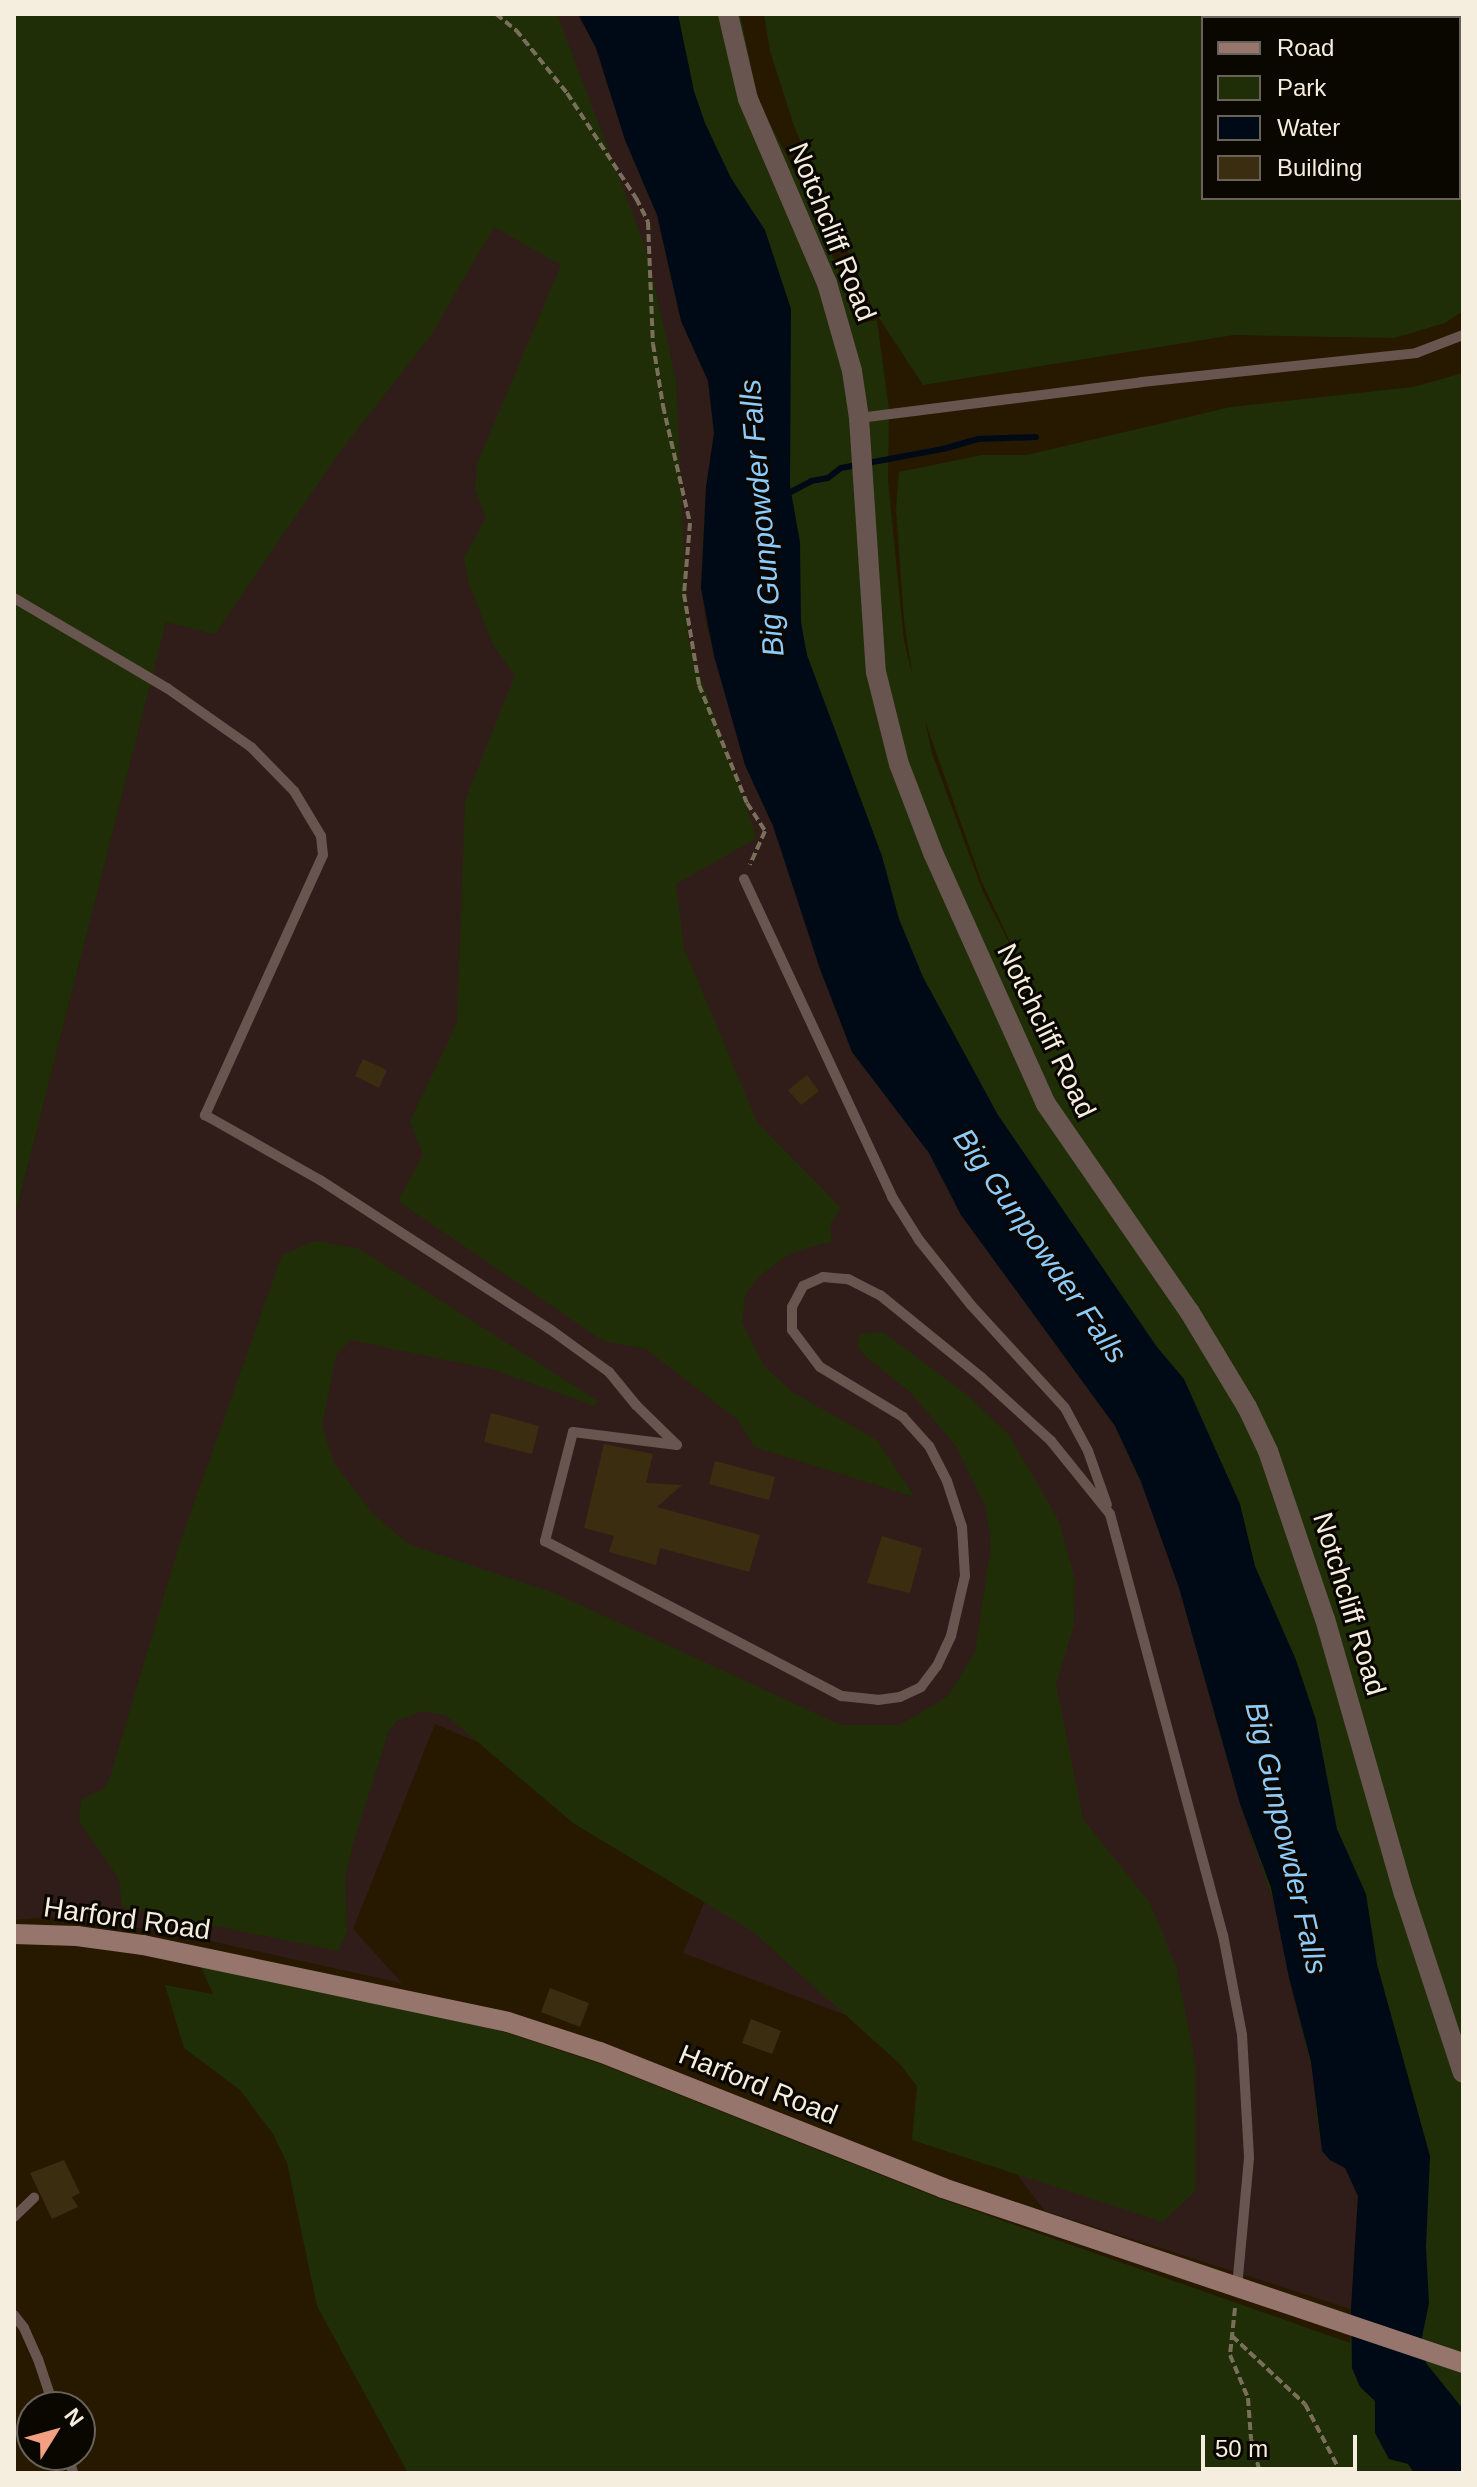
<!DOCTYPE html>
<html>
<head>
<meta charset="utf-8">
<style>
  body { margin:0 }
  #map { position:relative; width:1477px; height:2487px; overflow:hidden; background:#261900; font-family:Helvetica,sans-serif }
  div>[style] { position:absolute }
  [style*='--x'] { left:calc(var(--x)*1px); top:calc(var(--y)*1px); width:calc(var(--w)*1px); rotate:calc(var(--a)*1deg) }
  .industrial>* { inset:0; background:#301d19 }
  .green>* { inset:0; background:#202e07 }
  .water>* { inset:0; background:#000a17 }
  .stream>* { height:6px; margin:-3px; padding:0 3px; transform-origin:3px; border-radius:3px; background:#000a17 }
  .building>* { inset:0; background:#3a2d10 }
  .path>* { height:4px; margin-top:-2px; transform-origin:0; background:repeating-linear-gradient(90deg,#7a6f5a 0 8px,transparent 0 12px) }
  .lane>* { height:10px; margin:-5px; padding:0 5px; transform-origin:5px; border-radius:5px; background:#69554f }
  .street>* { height:20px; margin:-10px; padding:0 10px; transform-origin:10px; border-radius:10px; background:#69554f }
  .secondary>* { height:20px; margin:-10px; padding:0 10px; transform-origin:10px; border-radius:10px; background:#96766c }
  span { translate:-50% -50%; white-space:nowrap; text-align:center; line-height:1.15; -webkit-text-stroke:6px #0a0600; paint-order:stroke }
  .street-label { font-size:28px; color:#f5eddd }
  .water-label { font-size:30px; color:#8dcbfb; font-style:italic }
  .frame { position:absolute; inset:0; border:16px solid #f5eddd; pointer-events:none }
  .legend { position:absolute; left:1201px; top:16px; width:260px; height:184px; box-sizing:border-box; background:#0a0600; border:2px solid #686258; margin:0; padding:10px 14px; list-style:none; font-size:24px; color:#f5eddd }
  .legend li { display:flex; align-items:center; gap:16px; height:40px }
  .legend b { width:40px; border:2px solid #686258 }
  .north { position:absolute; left:16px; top:2391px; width:80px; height:80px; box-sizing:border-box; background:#0a0600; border:2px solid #686258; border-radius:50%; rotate:53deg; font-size:22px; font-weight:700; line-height:32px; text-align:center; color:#f5eddd }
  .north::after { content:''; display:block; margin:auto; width:28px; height:36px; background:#f39f82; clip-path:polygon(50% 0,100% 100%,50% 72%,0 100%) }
  .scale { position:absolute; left:1201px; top:2435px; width:156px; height:36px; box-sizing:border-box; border:4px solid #f5eddd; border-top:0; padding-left:10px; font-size:24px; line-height:28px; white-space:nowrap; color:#f5eddd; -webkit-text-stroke:6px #0a0600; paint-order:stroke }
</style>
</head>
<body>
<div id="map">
  <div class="industrial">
    <div style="clip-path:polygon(320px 14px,578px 14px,596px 48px,625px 140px,657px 215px,681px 321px,708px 381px,714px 433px,706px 487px,701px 588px,707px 628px,745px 765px,773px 826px,820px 969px,852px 1052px,929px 1153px,961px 1215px,1115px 1426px,1154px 1513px,1179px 1588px,1240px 1804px,1281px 1925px,1289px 1978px,1315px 2082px,1316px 2116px,1322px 2151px,1330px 2160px,1345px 2168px,1358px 2196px,1351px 2309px,1045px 2211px,914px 2041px,683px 1953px,727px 1848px,435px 1724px,353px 1929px,402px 1983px,170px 1932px,48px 1917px,14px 1920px,14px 1220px)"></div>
  </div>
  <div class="green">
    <div style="clip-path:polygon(14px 14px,557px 14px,645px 246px,676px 379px,688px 640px,757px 838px,676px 884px,684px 948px,757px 1122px,841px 1208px,830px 1224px,832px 1241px,791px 1253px,758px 1277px,745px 1295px,742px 1323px,764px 1366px,792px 1392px,877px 1440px,915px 1497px,754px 1447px,738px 1420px,646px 1349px,603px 1341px,398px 1201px,423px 1155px,410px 1121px,457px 1023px,465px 801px,515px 675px,493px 645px,469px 584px,464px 557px,486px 518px,475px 489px,477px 464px,561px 265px,494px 227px,431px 335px,339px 453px,215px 634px,166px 622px,14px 1220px)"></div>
    <div style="clip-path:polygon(evenodd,660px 14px,740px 14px,758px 99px,812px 207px,843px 281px,856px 324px,877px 320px,889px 410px,888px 481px,904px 641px,912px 673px,904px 620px,896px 510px,899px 472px,982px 455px,1027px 455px,1231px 407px,1413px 387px,1463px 373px,1463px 2473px,408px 2473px,317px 2306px,287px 2163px,273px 2134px,240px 2090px,184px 2048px,165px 1985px,213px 1994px,201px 1967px,492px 2028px,601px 2064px,941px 2199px,1350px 2343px,1358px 2196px,1345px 2168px,1330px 2160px,1322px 2151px,1316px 2116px,1315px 2082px,1289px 1978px,1281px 1925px,1240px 1804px,1179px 1588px,1154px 1513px,1115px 1426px,961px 1215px,929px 1153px,852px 1052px,820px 969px,773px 826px,745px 765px,714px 656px,701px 588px,706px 487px,714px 433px,708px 381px,681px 321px,657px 215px,625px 140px,611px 91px,660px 14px,925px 721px,981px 880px,1028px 980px,983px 892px,932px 753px,925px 721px)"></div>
    <div style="clip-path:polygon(evenodd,764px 14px,1463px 14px,1463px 311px,1445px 323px,1394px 338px,1234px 335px,923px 385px,873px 309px,794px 126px,770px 51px,764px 14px,1459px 18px,1459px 198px,1203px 198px,1203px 18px,1459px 18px)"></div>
    <div style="clip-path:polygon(314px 1241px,358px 1248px,598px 1401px,595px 1406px,494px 1370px,351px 1340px,336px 1355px,322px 1426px,334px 1463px,372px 1513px,408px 1544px,554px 1593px,841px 1725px,900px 1725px,948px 1696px,975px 1652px,991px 1546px,986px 1507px,956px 1446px,910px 1392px,866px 1357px,857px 1346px,860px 1334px,883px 1332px,966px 1394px,1009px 1435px,1059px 1521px,1075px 1580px,1074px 1625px,1056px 1684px,1083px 1819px,1150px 1903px,1176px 1966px,1195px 2061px,1195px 2191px,1163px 2222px,912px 2140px,917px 2086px,900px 2064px,752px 1931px,573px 1823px,447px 1716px,423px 1711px,396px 1721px,388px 1733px,353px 1844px,345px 1879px,347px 1930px,339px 1951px,122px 1907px,119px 1879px,79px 1821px,81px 1800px,105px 1788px,110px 1777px,179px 1546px,282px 1255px)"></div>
  </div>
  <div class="water">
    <div style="clip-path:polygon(578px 14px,678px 14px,694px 91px,705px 123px,731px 178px,765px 230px,791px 309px,790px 486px,800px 542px,801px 622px,807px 655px,882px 856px,899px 919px,923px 977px,998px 1115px,1157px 1347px,1184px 1379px,1240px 1504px,1255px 1566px,1296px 1660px,1316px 1720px,1337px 1829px,1366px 1894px,1377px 1964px,1430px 2156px,1426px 2247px,1429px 2303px,1422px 2337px,1426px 2363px,1463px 2409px,1463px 2473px,1414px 2473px,1408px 2464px,1389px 2459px,1375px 2433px,1375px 2401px,1360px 2387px,1352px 2368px,1351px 2309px,1358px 2196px,1345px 2168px,1330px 2160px,1322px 2151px,1311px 2062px,1289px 1978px,1271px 1888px,1240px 1804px,1179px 1588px,1141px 1482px,1115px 1426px,961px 1215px,929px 1153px,852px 1052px,820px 969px,773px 826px,745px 765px,714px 656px,701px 588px,706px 487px,714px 433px,708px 381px,681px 321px,657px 215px,625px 140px,596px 48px)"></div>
  </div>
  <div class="stream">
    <div style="--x:787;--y:494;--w:27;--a:-28"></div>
    <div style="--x:811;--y:481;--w:17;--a:-10"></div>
    <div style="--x:828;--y:478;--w:16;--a:-38"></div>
    <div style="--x:841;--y:468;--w:104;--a:-10.6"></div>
    <div style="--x:943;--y:449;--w:36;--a:-16"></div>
    <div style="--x:978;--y:439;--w:58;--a:-2"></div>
  </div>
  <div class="building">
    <div style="clip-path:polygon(363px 1059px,387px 1070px,379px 1088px,355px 1076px)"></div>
    <div style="clip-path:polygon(807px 1075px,819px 1091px,801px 1105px,788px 1090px)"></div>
    <div style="clip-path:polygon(491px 1413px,539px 1426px,532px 1454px,484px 1442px)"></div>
    <div style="clip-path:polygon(604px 1444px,653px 1454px,646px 1483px,682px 1485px,657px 1507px,760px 1535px,749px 1572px,660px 1548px,656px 1565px,609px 1552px,614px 1536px,584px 1528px)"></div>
    <div style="clip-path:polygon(715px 1461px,775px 1477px,769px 1500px,709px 1484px)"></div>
    <div style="clip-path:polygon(882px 1536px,922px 1548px,910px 1593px,867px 1583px)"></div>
    <div style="clip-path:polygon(550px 1988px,589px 2003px,580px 2027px,541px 2012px)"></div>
    <div style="clip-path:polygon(751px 2019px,781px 2031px,772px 2054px,742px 2043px)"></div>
    <div style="clip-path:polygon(64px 2160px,80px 2193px,72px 2197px,78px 2207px,52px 2219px,30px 2173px)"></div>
  </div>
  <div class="path">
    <div style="--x:496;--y:14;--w:26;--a:39"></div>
    <div style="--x:516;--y:30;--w:81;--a:51"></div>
    <div style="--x:567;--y:93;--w:126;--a:56.7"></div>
    <div style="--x:636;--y:198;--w:27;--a:63"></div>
    <div style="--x:648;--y:222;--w:122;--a:87.7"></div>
    <div style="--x:653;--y:344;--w:63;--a:80.8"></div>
    <div style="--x:663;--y:406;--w:120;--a:77"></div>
    <div style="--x:690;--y:523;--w:71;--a:94.8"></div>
    <div style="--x:684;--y:594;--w:92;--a:80.6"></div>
    <div style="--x:699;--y:685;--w:127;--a:67.9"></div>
    <div style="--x:747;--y:803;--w:33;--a:57"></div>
    <div style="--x:765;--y:831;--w:37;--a:114"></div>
    <div style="--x:1235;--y:2308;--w:47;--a:96.1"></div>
    <div style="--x:1230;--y:2355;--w:47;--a:67.3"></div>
    <div style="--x:1248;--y:2398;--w:41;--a:85.8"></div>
    <div style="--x:1251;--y:2439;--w:35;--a:75"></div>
    <div style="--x:1232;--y:2336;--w:100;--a:43"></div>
    <div style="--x:1305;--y:2404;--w:78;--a:62.4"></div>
  </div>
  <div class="lane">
    <div style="--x:859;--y:418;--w:285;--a:-7.2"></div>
    <div style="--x:1142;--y:382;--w:276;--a:-6"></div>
    <div style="--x:1416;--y:353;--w:50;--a:-21"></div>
    <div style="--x:14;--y:598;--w:178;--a:30.5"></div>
    <div style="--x:167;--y:688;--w:103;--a:35.1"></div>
    <div style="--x:251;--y:747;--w:62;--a:45.7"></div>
    <div style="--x:294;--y:791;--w:52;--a:59"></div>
    <div style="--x:321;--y:836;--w:19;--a:84"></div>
    <div style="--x:323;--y:855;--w:286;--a:114.4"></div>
    <div style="--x:205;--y:1115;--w:132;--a:29.5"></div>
    <div style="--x:320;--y:1180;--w:275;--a:33"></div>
    <div style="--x:551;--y:1330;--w:72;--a:35.9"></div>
    <div style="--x:609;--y:1372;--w:43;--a:50.7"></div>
    <div style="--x:636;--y:1405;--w:57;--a:44.3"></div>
    <div style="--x:677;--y:1445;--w:105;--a:-172.9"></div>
    <div style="--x:573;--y:1432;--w:113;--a:104.4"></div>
    <div style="--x:545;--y:1541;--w:335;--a:27.6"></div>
    <div style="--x:842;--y:1696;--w:36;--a:6"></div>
    <div style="--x:878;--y:1700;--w:22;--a:-8"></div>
    <div style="--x:900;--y:1697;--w:23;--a:-25"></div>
    <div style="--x:921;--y:1687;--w:26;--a:-53"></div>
    <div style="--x:937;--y:1666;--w:33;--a:-65"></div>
    <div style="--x:951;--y:1636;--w:62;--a:-76.9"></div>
    <div style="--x:965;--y:1576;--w:49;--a:-93.5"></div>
    <div style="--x:962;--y:1527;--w:48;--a:-108.1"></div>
    <div style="--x:947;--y:1481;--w:39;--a:-117"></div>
    <div style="--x:929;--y:1446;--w:39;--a:-132"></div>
    <div style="--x:903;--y:1417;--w:97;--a:-148.9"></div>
    <div style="--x:820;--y:1367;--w:46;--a:-127.1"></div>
    <div style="--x:792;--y:1330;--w:23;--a:-90"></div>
    <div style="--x:792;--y:1307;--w:24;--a:-62"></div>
    <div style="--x:803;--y:1286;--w:22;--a:-24"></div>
    <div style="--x:823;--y:1277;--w:25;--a:5"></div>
    <div style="--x:848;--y:1279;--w:36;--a:27"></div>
    <div style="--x:880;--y:1295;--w:130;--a:39.1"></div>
    <div style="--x:981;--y:1377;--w:95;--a:42.4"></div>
    <div style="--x:1051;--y:1441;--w:94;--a:51.1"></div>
    <div style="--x:1110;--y:1514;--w:436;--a:75"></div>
    <div style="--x:1223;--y:1935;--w:102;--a:79.2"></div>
    <div style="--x:1242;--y:2035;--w:123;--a:86.7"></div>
    <div style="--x:1249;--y:2158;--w:131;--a:95.3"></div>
    <div style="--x:744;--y:879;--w:351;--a:65"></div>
    <div style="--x:892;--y:1197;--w:51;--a:57.9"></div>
    <div style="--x:919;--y:1240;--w:83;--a:51.3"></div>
    <div style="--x:971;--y:1305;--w:139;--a:47.6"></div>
    <div style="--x:1065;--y:1408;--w:49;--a:61.9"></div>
    <div style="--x:1088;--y:1451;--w:57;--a:70.6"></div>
    <div style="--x:14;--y:2217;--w:28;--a:-44"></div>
    <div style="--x:14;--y:2315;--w:16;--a:52"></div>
    <div style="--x:24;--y:2328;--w:34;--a:66"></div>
    <div style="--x:38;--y:2359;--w:51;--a:71.6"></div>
    <div style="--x:68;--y:2455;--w:19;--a:74"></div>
  </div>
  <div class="street">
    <div style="--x:728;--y:14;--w:87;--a:76.8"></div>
    <div style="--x:748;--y:99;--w:200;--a:66.8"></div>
    <div style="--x:827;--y:283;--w:91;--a:74.1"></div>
    <div style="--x:852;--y:371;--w:48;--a:81.5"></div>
    <div style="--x:859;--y:418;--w:255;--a:86.2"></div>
    <div style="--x:876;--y:672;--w:95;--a:76"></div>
    <div style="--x:899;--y:764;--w:97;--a:69"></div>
    <div style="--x:934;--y:855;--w:273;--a:65.8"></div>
    <div style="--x:1046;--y:1104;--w:252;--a:55.4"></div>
    <div style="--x:1189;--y:1311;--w:112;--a:58.9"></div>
    <div style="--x:1247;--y:1407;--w:49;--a:64.5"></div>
    <div style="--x:1268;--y:1451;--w:177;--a:71.3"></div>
    <div style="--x:1325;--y:1619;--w:286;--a:74"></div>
    <div style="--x:1404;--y:1894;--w:188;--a:71.8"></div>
  </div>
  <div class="secondary">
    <div style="--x:14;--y:1934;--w:63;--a:1.8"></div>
    <div style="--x:77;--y:1936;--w:67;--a:7.8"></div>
    <div style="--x:143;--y:1945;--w:373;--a:11.9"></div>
    <div style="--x:508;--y:2022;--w:97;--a:18.1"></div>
    <div style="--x:600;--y:2052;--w:369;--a:21.6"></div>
    <div style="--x:943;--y:2188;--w:549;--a:18.6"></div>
  </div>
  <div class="street-label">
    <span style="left:832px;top:232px;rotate:68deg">Notchcliff Road</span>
    <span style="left:1046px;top:1031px;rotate:64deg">Notchcliff Road</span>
    <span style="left:1349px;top:1604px;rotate:73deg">Notchcliff Road</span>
    <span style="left:127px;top:1919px;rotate:8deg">Harford Road</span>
    <span style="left:758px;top:2085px;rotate:22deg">Harford Road</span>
  </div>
  <div class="water-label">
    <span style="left:762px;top:518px;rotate:-95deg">Big Gunpowder Falls</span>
    <span style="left:1040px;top:1246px;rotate:55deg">Big Gunpowder Falls</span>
    <span style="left:1286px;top:1838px;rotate:77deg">Big Gunpowder Falls</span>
  </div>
  <div class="frame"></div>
  <ul class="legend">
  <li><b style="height:10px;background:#96766c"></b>Road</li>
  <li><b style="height:22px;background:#202e07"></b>Park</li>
  <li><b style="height:22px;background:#000a17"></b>Water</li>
  <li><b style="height:22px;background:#3a2d10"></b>Building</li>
  </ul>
  <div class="north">N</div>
  <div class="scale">50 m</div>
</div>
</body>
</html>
